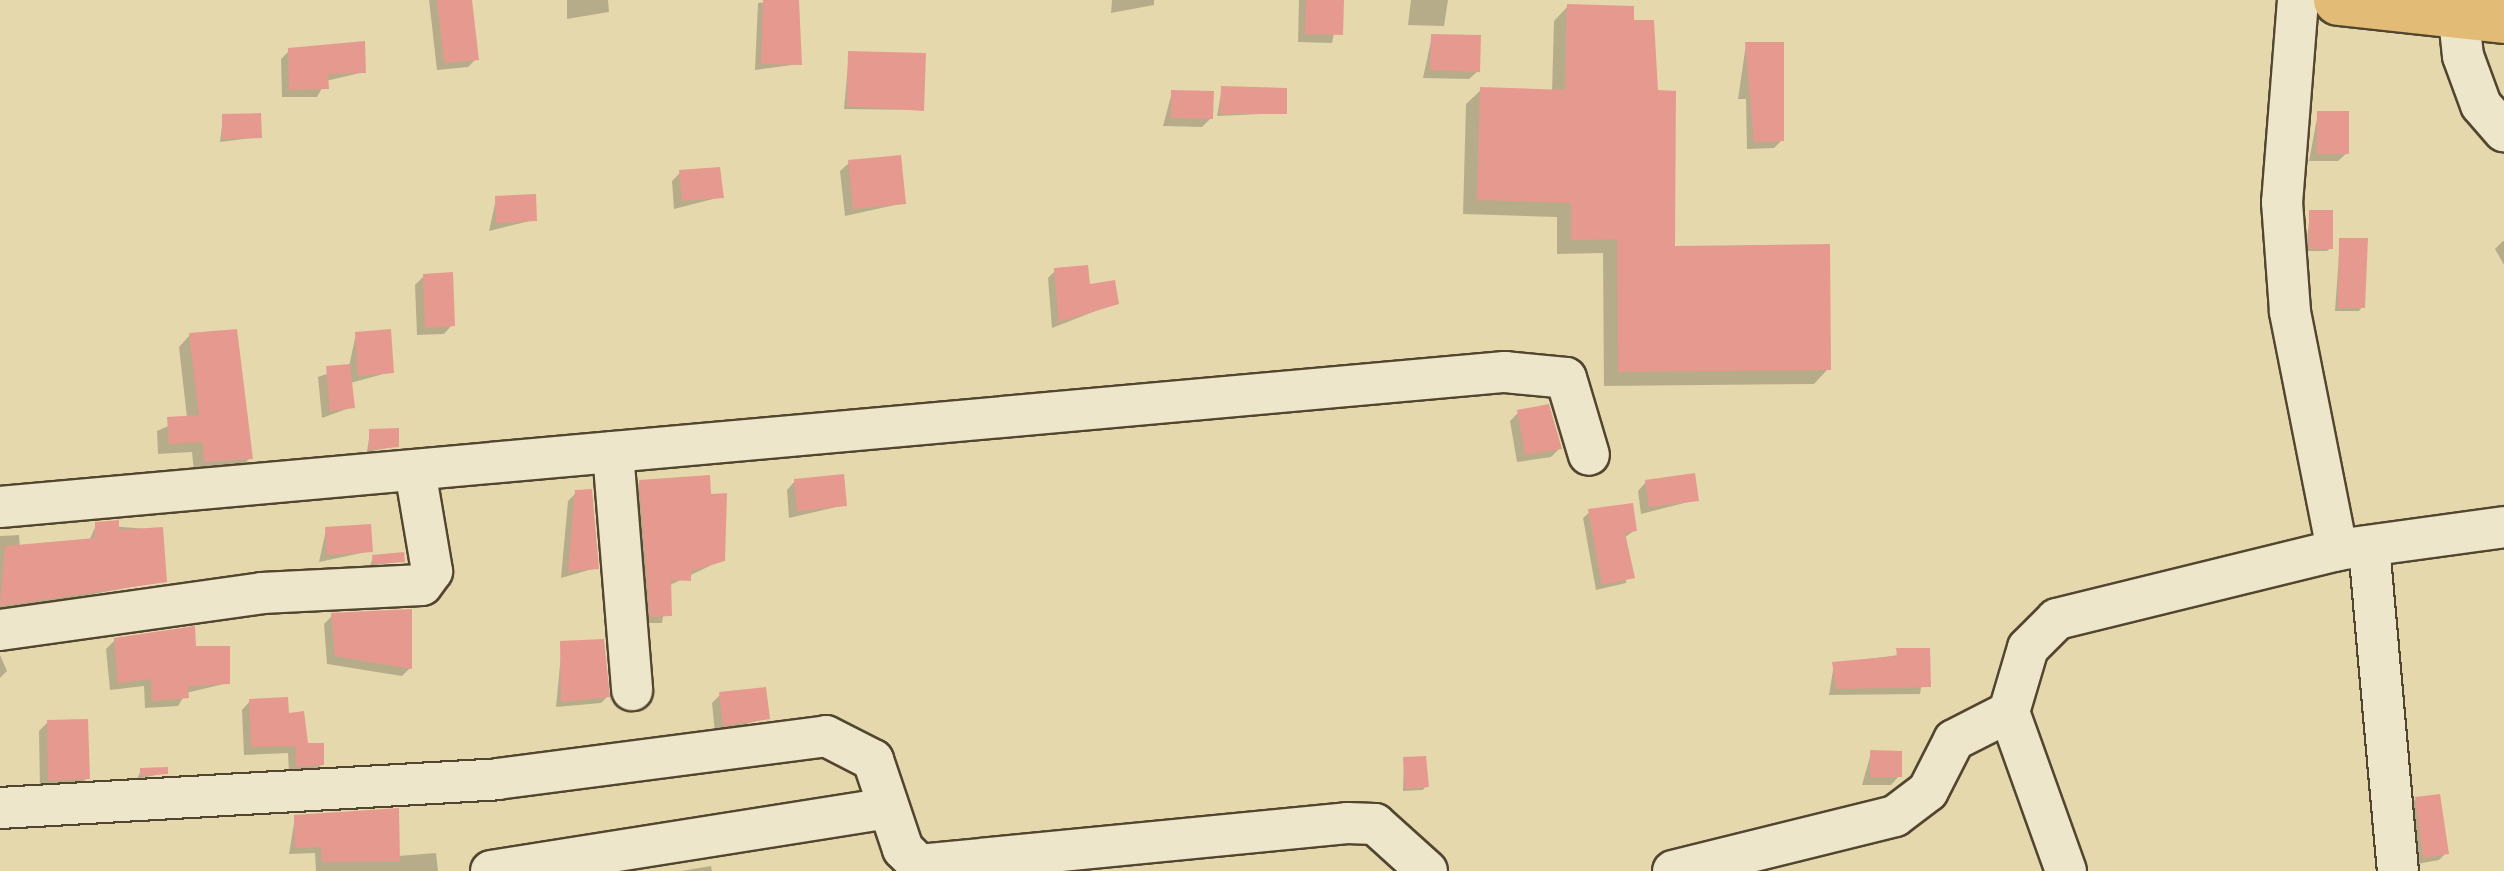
<!DOCTYPE html>
<html>
<head>
<meta charset="utf-8">
<style>
  body { margin:0 }
  #map { position:relative; width:2504px; height:871px; overflow:hidden; background:#e5d8ad; font-family:Cardo,serif }
  div>[style] { position:absolute }
  [style*='--x'] { left:calc(var(--x)*1px); top:calc(var(--y)*1px); width:calc(var(--w)*1px); rotate:calc(var(--a)*1deg) }
  .shadow>* { inset:0; background:#0003 }
  .building>* { inset:0; background:#e69a8f }
  .roads { filter:drop-shadow(2px 0 #534630) drop-shadow(-2px 0 #534630) drop-shadow(0 2px #534630) drop-shadow(0 -2px #534630) }
  .minor>* { height:40px; margin:-20px; padding:0 20px; transform-origin:20px; border-radius:20px; background:#eee6ca }
  .major>* { height:50px; margin:-25px; padding:0 25px; transform-origin:25px; border-radius:25px; background:#e2bc76 }
  span { translate:-50% -50%; white-space:nowrap; text-align:center; line-height:1.15; -webkit-text-stroke:8px #eee6ca; paint-order:stroke }
</style>
</head>
<body>
<div id="map">
  <div class="shadow">
    <div style="clip-path:polygon(429px 0,469px 0,476px 59px,468px 67px,437px 70px)"></div>
    <div style="clip-path:polygon(567px 0,608px 0,609px 12px,567px 19px)"></div>
    <div style="clip-path:polygon(798px 0,800px 64px,755px 70px,758px 3px)"></div>
    <div style="clip-path:polygon(1112px 0,1154px 0,1154px 5px,1111px 13px)"></div>
    <div style="clip-path:polygon(1299px 0,1341px 0,1332px 43px,1298px 42px)"></div>
    <div style="clip-path:polygon(1448px 0,1444px 26px,1408px 25px,1411px 0)"></div>
    <div style="clip-path:polygon(1568px 6px,1673px 249px,1828px 369px,1814px 384px,1604px 386px,1603px 253px,1557px 254px,1557px 217px,1463px 214px,1466px 104px,1481px 90px,1552px 92px,1554px 21px)"></div>
    <div style="clip-path:polygon(1432px 36px,1478px 71px,1469px 79px,1423px 78px)"></div>
    <div style="clip-path:polygon(1746px 44px,1782px 140px,1774px 148px,1747px 149px,1746px 99px,1738px 99px)"></div>
    <div style="clip-path:polygon(290px 50px,364px 72px,326px 81px,317px 97px,282px 97px,281px 59px)"></div>
    <div style="clip-path:polygon(849px 53px,921px 110px,844px 109px)"></div>
    <div style="clip-path:polygon(1222px 88px,1284px 113px,1217px 116px)"></div>
    <div style="clip-path:polygon(1172px 92px,1211px 118px,1202px 127px,1163px 126px)"></div>
    <div style="clip-path:polygon(2318px 113px,2347px 153px,2338px 161px,2309px 161px)"></div>
    <div style="clip-path:polygon(223px 117px,259px 137px,220px 142px)"></div>
    <div style="clip-path:polygon(849px 163px,904px 203px,845px 216px,840px 171px)"></div>
    <div style="clip-path:polygon(680px 173px,721px 197px,674px 209px,672px 181px)"></div>
    <div style="clip-path:polygon(496px 199px,534px 220px,489px 231px)"></div>
    <div style="clip-path:polygon(2310px 212px,2331px 248px,2327px 251px,2306px 251px)"></div>
    <div style="clip-path:polygon(2340px 241px,2362px 307px,2359px 311px,2335px 311px)"></div>
    <div style="clip-path:polygon(2503px 241px,2504px 241px,2504px 265px,2495px 249px)"></div>
    <div style="clip-path:polygon(1055px 271px,1088px 286px,1116px 303px,1052px 328px,1048px 278px)"></div>
    <div style="clip-path:polygon(424px 276px,452px 325px,444px 334px,417px 335px,415px 285px)"></div>
    <div style="clip-path:polygon(356px 334px,391px 372px,350px 383px,352px 407px,322px 418px,318px 377px,349px 366px)"></div>
    <div style="clip-path:polygon(190px 335px,250px 458px,239px 469px,194px 472px,192px 452px,158px 454px,157px 431px,187px 418px,179px 347px)"></div>
    <div style="clip-path:polygon(1519px 412px,1560px 448px,1551px 457px,1517px 462px,1510px 421px)"></div>
    <div style="clip-path:polygon(370px 431px,396px 446px,367px 452px)"></div>
    <div style="clip-path:polygon(795px 481px,845px 505px,789px 518px,787px 490px)"></div>
    <div style="clip-path:polygon(640px 482px,722px 560px,668px 586px,662px 623px,644px 623px,633px 490px)"></div>
    <div style="clip-path:polygon(1646px 482px,1696px 500px,1641px 514px,1638px 491px)"></div>
    <div style="clip-path:polygon(576px 493px,596px 568px,561px 578px,568px 501px)"></div>
    <div style="clip-path:polygon(1590px 512px,1635px 530px,1624px 538px,1626px 583px,1596px 590px,1583px 518px)"></div>
    <div style="clip-path:polygon(96px 525px,161px 530px,164px 581px,0 611px,0 536px,19px 535px,20px 547px,89px 541px)"></div>
    <div style="clip-path:polygon(326px 530px,371px 551px,319px 562px)"></div>
    <div style="clip-path:polygon(373px 557px,402px 561px,370px 566px)"></div>
    <div style="clip-path:polygon(332px 616px,410px 668px,402px 676px,327px 664px,324px 624px)"></div>
    <div style="clip-path:polygon(115px 640px,194px 649px,228px 683px,186px 693px,178px 706px,145px 708px,144px 686px,110px 690px,106px 649px)"></div>
    <div style="clip-path:polygon(562px 644px,608px 696px,601px 703px,556px 707px)"></div>
    <div style="clip-path:polygon(1927px 651px,1920px 694px,1829px 695px,1834px 664px)"></div>
    <div style="clip-path:polygon(0 655px,7px 671px,0 678px)"></div>
    <div style="clip-path:polygon(721px 694px,767px 718px,715px 733px,712px 703px)"></div>
    <div style="clip-path:polygon(250px 701px,287px 715px,322px 764px,313px 773px,289px 774px,288px 753px,244px 755px,242px 710px)"></div>
    <div style="clip-path:polygon(48px 722px,87px 778px,78px 787px,40px 789px,39px 731px)"></div>
    <div style="clip-path:polygon(1871px 753px,1899px 776px,1891px 785px,1862px 785px)"></div>
    <div style="clip-path:polygon(1404px 760px,1426px 786px,1423px 790px,1403px 791px)"></div>
    <div style="clip-path:polygon(141px 770px,165px 773px,137px 779px)"></div>
    <div style="clip-path:polygon(2416px 799px,2446px 853px,2439px 860px,2417px 864px,2409px 806px)"></div>
    <div style="clip-path:polygon(295px 817px,398px 856px,436px 853px,438px 871px,316px 871px,315px 853px,289px 854px)"></div>
    <div style="clip-path:polygon(711px 866px,712px 871px,681px 871px)"></div>
  </div>
  <div class="building">
    <div style="clip-path:polygon(437px 0,472px 0,479px 60px,444px 63px)"></div>
    <div style="clip-path:polygon(763px 0,799px 0,802px 65px,761px 64px)"></div>
    <div style="clip-path:polygon(1306px 0,1344px 0,1343px 35px,1305px 34px)"></div>
    <div style="clip-path:polygon(1567px 4px,1634px 6px,1634px 20px,1654px 20px,1658px 90px,1676px 91px,1675px 246px,1830px 244px,1831px 370px,1618px 372px,1617px 239px,1571px 240px,1571px 203px,1477px 200px,1480px 87px,1565px 90px)"></div>
    <div style="clip-path:polygon(1431px 34px,1481px 35px,1480px 72px,1430px 70px)"></div>
    <div style="clip-path:polygon(365px 41px,366px 73px,328px 74px,329px 89px,289px 90px,288px 48px)"></div>
    <div style="clip-path:polygon(1745px 42px,1784px 42px,1784px 141px,1754px 142px)"></div>
    <div style="clip-path:polygon(848px 51px,926px 53px,924px 111px,847px 106px)"></div>
    <div style="clip-path:polygon(1221px 86px,1287px 88px,1287px 114px,1220px 114px)"></div>
    <div style="clip-path:polygon(1171px 90px,1214px 91px,1213px 119px,1171px 118px)"></div>
    <div style="clip-path:polygon(2317px 111px,2349px 111px,2349px 154px,2317px 154px)"></div>
    <div style="clip-path:polygon(261px 113px,262px 138px,222px 139px,222px 114px)"></div>
    <div style="clip-path:polygon(901px 155px,906px 204px,853px 209px,848px 160px)"></div>
    <div style="clip-path:polygon(720px 167px,724px 198px,682px 201px,679px 170px)"></div>
    <div style="clip-path:polygon(536px 194px,537px 221px,496px 223px,495px 196px)"></div>
    <div style="clip-path:polygon(2309px 210px,2333px 210px,2333px 249px,2309px 249px)"></div>
    <div style="clip-path:polygon(2339px 238px,2368px 238px,2365px 308px,2338px 308px)"></div>
    <div style="clip-path:polygon(1088px 265px,1090px 284px,1115px 280px,1119px 304px,1059px 322px,1054px 268px)"></div>
    <div style="clip-path:polygon(453px 272px,455px 326px,425px 328px,423px 274px)"></div>
    <div style="clip-path:polygon(237px 329px,253px 459px,204px 462px,203px 442px,169px 444px,167px 417px,199px 415px,189px 333px)"></div>
    <div style="clip-path:polygon(391px 329px,394px 373px,358px 376px,355px 332px)"></div>
    <div style="clip-path:polygon(350px 364px,355px 408px,330px 411px,326px 366px)"></div>
    <div style="clip-path:polygon(1549px 404px,1562px 449px,1525px 455px,1517px 410px)"></div>
    <div style="clip-path:polygon(399px 428px,399px 447px,369px 450px,369px 429px)"></div>
    <div style="clip-path:polygon(1695px 473px,1699px 501px,1649px 507px,1645px 480px)"></div>
    <div style="clip-path:polygon(844px 474px,847px 506px,797px 511px,794px 479px)"></div>
    <div style="clip-path:polygon(710px 475px,711px 494px,727px 493px,725px 561px,691px 571px,691px 581px,671px 580px,672px 616px,650px 617px,639px 480px)"></div>
    <div style="clip-path:polygon(592px 489px,599px 569px,568px 571px,575px 490px)"></div>
    <div style="clip-path:polygon(1633px 503px,1637px 531px,1625px 533px,1635px 578px,1602px 585px,1588px 509px)"></div>
    <div style="clip-path:polygon(119px 520px,119px 530px,163px 527px,167px 582px,0 606px,5px 546px,95px 538px,95px 522px)"></div>
    <div style="clip-path:polygon(371px 524px,373px 552px,327px 555px,325px 527px)"></div>
    <div style="clip-path:polygon(404px 552px,405px 562px,373px 564px,372px 555px)"></div>
    <div style="clip-path:polygon(412px 609px,412px 669px,335px 656px,331px 613px)"></div>
    <div style="clip-path:polygon(195px 626px,196px 646px,230px 646px,230px 684px,188px 686px,189px 698px,152px 701px,151px 679px,118px 683px,114px 638px)"></div>
    <div style="clip-path:polygon(604px 639px,610px 697px,561px 702px,560px 641px)"></div>
    <div style="clip-path:polygon(1896px 648px,1930px 648px,1931px 687px,1836px 689px,1832px 662px,1897px 656px)"></div>
    <div style="clip-path:polygon(766px 687px,770px 719px,723px 726px,719px 692px)"></div>
    <div style="clip-path:polygon(288px 697px,289px 713px,304px 711px,308px 743px,324px 743px,324px 765px,296px 767px,296px 746px,251px 747px,249px 699px)"></div>
    <div style="clip-path:polygon(88px 719px,90px 779px,48px 781px,47px 720px)"></div>
    <div style="clip-path:polygon(1870px 750px,1902px 751px,1902px 777px,1870px 777px)"></div>
    <div style="clip-path:polygon(1426px 756px,1429px 787px,1405px 789px,1403px 757px)"></div>
    <div style="clip-path:polygon(168px 767px,168px 774px,140px 776px,140px 768px)"></div>
    <div style="clip-path:polygon(2440px 794px,2449px 854px,2423px 858px,2415px 797px)"></div>
    <div style="clip-path:polygon(399px 808px,400px 861px,322px 862px,321px 847px,295px 848px,294px 815px)"></div>
  </div>
  <div class="roads">
    <div class="minor">
      <div style="--x:2298;--y:0;--w:203;--a:94.5"></div>
      <div style="--x:2282;--y:202;--w:110;--a:85.8"></div>
      <div style="--x:2290;--y:312;--w:243;--a:78.8"></div>
      <div style="--x:2457;--y:0;--w:56;--a:83.9"></div>
      <div style="--x:2463;--y:56;--w:52;--a:69.8"></div>
      <div style="--x:2481;--y:105;--w:35;--a:49"></div>
      <div style="--x:613;--y:452;--w:239;--a:85.4"></div>
      <div style="--x:0;--y:507;--w:1511;--a:-5.13"></div>
      <div style="--x:1505;--y:372;--w:61;--a:5.6"></div>
      <div style="--x:1566;--y:378;--w:80;--a:73.4"></div>
      <div style="--x:2369;--y:547;--w:325;--a:84.9"></div>
      <div style="--x:0;--y:630;--w:265;--a:-8"></div>
      <div style="--x:262;--y:593;--w:160;--a:-2.9"></div>
      <div style="--x:422;--y:585;--w:17;--a:-54"></div>
      <div style="--x:432;--y:571;--w:101;--a:-99.6"></div>
      <div style="--x:0;--y:808;--w:498;--a:-3.3"></div>
      <div style="--x:497;--y:779;--w:332;--a:-7.4"></div>
      <div style="--x:826;--y:736;--w:53;--a:27.1"></div>
      <div style="--x:873;--y:760;--w:94;--a:71.4"></div>
      <div style="--x:903;--y:849;--w:23;--a:45"></div>
      <div style="--x:919;--y:865;--w:430;--a:-5.6"></div>
      <div style="--x:1347;--y:823;--w:28;--a:2"></div>
      <div style="--x:1375;--y:824;--w:70;--a:42.1"></div>
      <div style="--x:491;--y:871;--w:401;--a:-9"></div>
      <div style="--x:1673;--y:871;--w:229;--a:-13.9"></div>
      <div style="--x:1895;--y:816;--w:41;--a:-37.1"></div>
      <div style="--x:1928;--y:791;--w:57;--a:-63"></div>
      <div style="--x:1954;--y:740;--w:62;--a:-27"></div>
      <div style="--x:2066;--y:871;--w:169;--a:-109.7"></div>
      <div style="--x:2009;--y:712;--w:67;--a:-73.5"></div>
      <div style="--x:2028;--y:648;--w:41;--a:-45"></div>
      <div style="--x:2057;--y:619;--w:288;--a:-13.8"></div>
      <div style="--x:2337;--y:550;--w:169;--a:-7.8"></div>
    </div>
    <div class="major">
      <div style="--x:2339;--y:0;--w:166;--a:6.2"></div>
    </div>
  </div>
</div>
</body>
</html>
